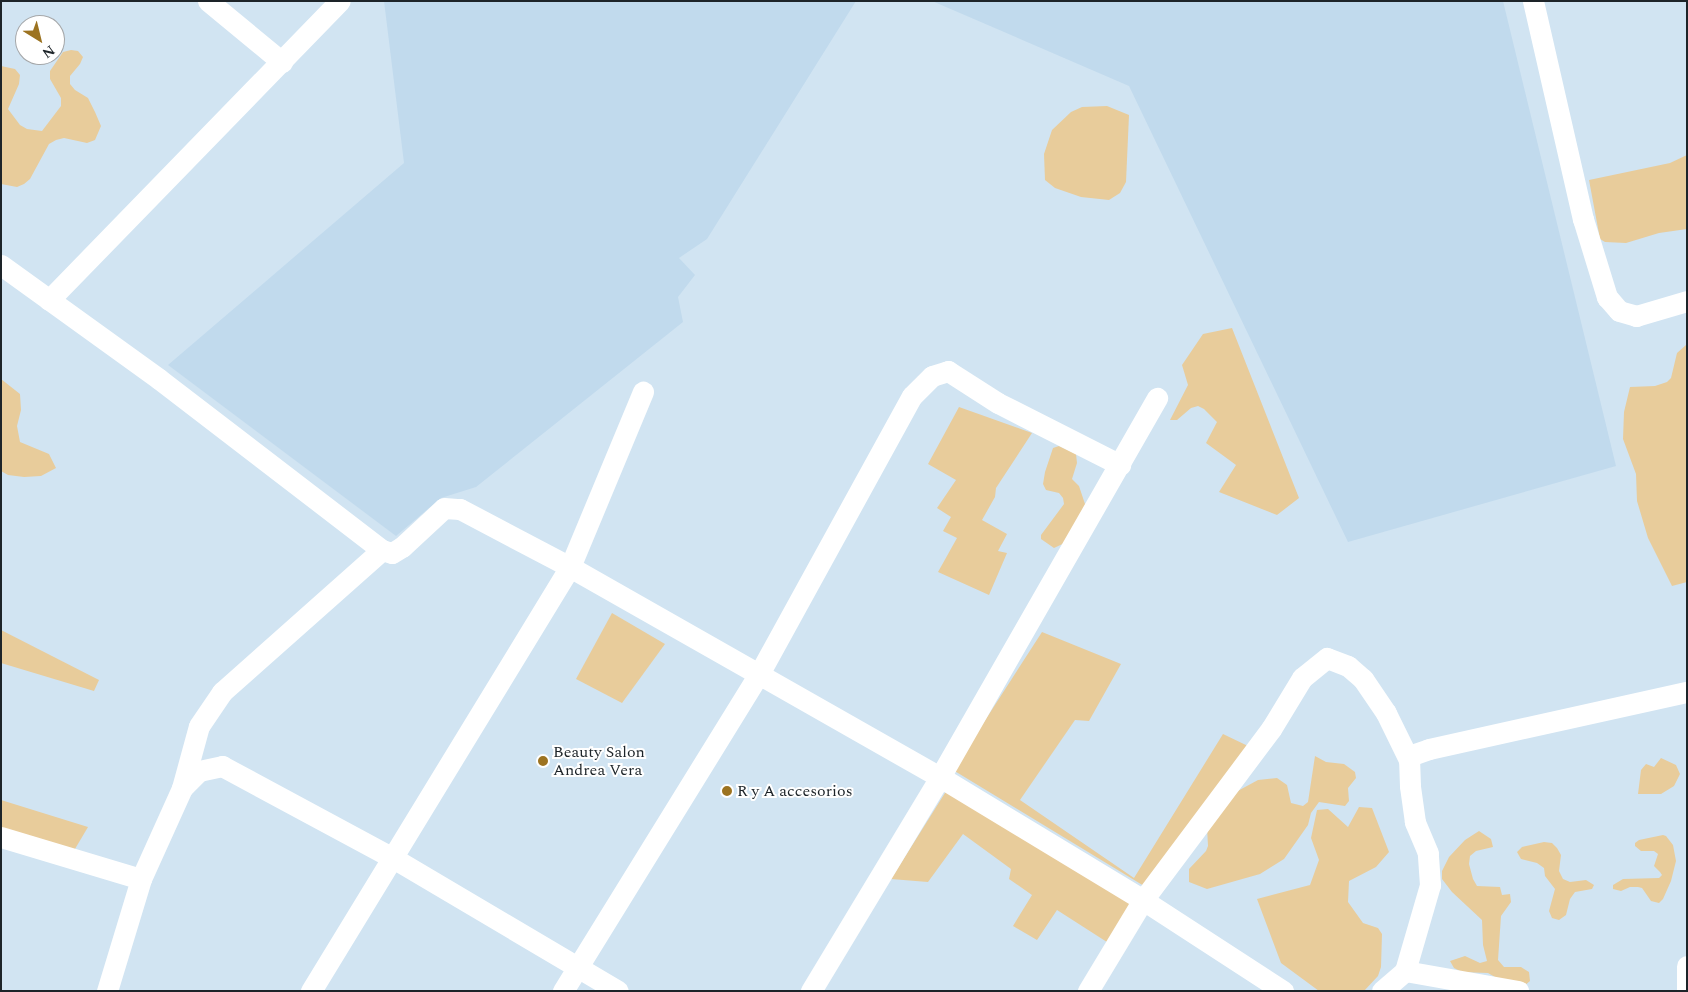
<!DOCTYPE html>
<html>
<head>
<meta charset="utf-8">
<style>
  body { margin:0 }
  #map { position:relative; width:1688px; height:992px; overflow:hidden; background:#d1e4f2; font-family:Spectral,serif }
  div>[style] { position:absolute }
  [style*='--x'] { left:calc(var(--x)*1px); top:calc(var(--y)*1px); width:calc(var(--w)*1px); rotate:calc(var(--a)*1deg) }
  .built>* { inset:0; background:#c1daed }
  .green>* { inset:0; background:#e8cc9b }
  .street>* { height:21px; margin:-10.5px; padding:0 10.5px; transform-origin:10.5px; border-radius:10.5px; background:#fff }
  .dots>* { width:14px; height:14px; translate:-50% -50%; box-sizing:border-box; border:2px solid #fff; border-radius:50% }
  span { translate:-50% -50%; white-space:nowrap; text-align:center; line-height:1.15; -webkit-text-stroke:4px #fff; paint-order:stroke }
  .poi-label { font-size:16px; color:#1d2429 }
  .left { translate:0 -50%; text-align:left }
  .frame { position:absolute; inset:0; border:2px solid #1d2429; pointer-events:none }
  .north { position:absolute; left:15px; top:15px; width:50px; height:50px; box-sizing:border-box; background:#fff; border:1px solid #a5a7a9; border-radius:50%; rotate:144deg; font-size:14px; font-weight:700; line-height:20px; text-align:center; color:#1d2429 }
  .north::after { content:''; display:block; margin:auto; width:18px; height:22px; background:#9c7321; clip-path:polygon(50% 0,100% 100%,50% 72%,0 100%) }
</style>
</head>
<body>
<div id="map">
  <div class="built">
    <div style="clip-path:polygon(384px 1px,856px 1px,707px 239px,679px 258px,695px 275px,678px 297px,683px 322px,476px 487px,441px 498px,396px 536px,168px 365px,404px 163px)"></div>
    <div style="clip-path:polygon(932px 1px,1503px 1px,1616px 466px,1348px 542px,1129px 86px)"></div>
  </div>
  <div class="green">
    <div style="clip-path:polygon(71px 50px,78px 51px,83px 57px,80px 64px,70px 76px,70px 84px,75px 90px,88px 98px,95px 112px,101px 126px,95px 140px,87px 143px,64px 138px,56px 140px,49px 144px,30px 179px,24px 184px,17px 187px,1px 184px,1px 66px,15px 69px,20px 75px,19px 84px,8px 109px,20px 125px,27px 129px,42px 131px,61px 106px,61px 98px,50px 79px,50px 71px,63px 52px)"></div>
    <div style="clip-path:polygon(1107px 106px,1129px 115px,1126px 182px,1120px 193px,1109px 200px,1081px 197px,1055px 188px,1045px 180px,1044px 154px,1052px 130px,1071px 112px,1082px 107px)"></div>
    <div style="clip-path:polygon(1687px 155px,1687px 229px,1659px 233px,1626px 243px,1605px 242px,1600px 239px,1589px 180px,1670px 163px)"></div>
    <div style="clip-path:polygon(1687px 327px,1687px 582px,1672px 586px,1648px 538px,1637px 501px,1636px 474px,1623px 439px,1624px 412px,1630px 387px,1655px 386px,1667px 382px,1671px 378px,1677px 353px,1686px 345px)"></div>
    <div style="clip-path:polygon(1232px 328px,1299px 498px,1277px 515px,1219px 492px,1236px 465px,1206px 443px,1217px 422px,1204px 409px,1198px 406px,1191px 408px,1177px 420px,1170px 420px,1188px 385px,1182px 365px,1203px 334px)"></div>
    <div style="clip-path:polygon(1px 379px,20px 394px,21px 410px,17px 426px,20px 442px,49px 454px,56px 468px,41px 476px,24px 477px,8px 475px,1px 471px)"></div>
    <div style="clip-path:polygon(959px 407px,1032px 433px,996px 488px,995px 497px,982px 520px,1007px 534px,998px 551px,1007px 553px,989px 595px,938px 572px,957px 538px,943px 531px,951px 517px,937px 508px,956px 480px,928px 464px)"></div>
    <div style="clip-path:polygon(1059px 446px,1076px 454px,1077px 463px,1072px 479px,1079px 486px,1087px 510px,1071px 540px,1054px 548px,1041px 539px,1041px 535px,1064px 504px,1063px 498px,1059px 493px,1046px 490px,1043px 484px,1045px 472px,1053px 448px)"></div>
    <div style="clip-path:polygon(612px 613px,665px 644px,622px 703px,576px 679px)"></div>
    <div style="clip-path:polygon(1px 630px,99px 680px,94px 691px,1px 663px)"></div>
    <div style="clip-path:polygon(1042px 632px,1121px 664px,1089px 721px,1075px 720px,1020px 800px,1134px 878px,1223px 734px,1248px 746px,1149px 889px,953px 770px)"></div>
    <div style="clip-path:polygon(1315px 756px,1326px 762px,1344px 764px,1355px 772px,1356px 778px,1348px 788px,1349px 801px,1345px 806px,1319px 802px,1311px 813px,1308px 825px,1284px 859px,1260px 874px,1207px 889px,1189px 882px,1189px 869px,1206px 851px,1208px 846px,1207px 827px,1234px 793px,1258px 780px,1277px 778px,1287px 785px,1291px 803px,1303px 806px,1308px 802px)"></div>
    <div style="clip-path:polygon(1661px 758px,1676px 765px,1680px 774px,1674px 786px,1661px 794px,1638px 794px,1641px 770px,1646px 764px,1654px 767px)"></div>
    <div style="clip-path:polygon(950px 785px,1140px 897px,1110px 944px,1057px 910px,1037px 940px,1013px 926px,1032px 895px,1009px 879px,1011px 869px,963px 834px,928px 882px,891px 879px)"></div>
    <div style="clip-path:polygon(1px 800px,88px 827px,72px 854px,1px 832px)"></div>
    <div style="clip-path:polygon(1359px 807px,1372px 808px,1389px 852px,1376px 867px,1349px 881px,1348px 902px,1363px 923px,1378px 928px,1382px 934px,1381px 967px,1378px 976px,1364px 991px,1319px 991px,1281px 963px,1257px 899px,1310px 885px,1319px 860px,1311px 838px,1317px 810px,1328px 809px,1348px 827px)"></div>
    <div style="clip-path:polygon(1479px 831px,1491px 839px,1493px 847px,1476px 851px,1470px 856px,1469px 864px,1473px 879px,1477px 886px,1500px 887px,1502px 895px,1510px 894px,1511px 902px,1501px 916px,1498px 960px,1504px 967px,1521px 967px,1529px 972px,1530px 981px,1524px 986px,1502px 981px,1488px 973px,1462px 972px,1454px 968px,1450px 961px,1465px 956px,1480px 963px,1487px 961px,1483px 945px,1482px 920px,1452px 892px,1442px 879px,1442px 871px,1449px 857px,1465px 840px)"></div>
    <div style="clip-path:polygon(1663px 835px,1666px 836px,1673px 845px,1676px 861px,1671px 881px,1663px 899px,1659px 903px,1651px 901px,1642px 888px,1638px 887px,1630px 887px,1621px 891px,1613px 889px,1613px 885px,1623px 879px,1659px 878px,1662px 875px,1660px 872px,1654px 866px,1658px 854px,1654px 851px,1641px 851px,1635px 846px,1635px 843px,1639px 840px)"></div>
    <div style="clip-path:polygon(1544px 842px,1552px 843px,1557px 848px,1561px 855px,1559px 871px,1563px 879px,1570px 882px,1586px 880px,1594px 885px,1592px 889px,1575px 892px,1570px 899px,1566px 915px,1559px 920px,1552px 918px,1549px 911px,1555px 889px,1545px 876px,1544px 868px,1537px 863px,1521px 859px,1517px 852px,1522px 847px)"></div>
  </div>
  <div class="street">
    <div style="--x:208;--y:1;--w:96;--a:39.5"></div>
    <div style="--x:1533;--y:1;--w:224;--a:77.1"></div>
    <div style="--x:1583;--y:219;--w:82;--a:72.9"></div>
    <div style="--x:1607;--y:297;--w:18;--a:49"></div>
    <div style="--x:1619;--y:311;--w:18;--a:16"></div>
    <div style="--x:1636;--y:316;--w:53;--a:-16.4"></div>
    <div style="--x:1;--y:265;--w:195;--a:35.8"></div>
    <div style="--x:159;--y:379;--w:281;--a:37.5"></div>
    <div style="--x:382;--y:550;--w:10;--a:17"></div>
    <div style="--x:392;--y:553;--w:12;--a:-31"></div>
    <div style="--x:402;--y:547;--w:57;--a:-42.9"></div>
    <div style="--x:444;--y:508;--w:16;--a:4"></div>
    <div style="--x:460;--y:509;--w:124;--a:27.8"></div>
    <div style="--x:570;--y:567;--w:425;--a:29.6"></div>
    <div style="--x:940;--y:777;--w:237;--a:31.2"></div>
    <div style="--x:1143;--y:900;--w:167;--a:33"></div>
    <div style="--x:49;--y:300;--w:417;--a:-45.8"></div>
    <div style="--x:182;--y:788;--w:64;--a:-74.7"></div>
    <div style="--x:199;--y:726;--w:41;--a:-55.9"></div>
    <div style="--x:222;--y:692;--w:214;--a:-41.6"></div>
    <div style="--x:1;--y:837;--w:146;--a:16.7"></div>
    <div style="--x:1405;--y:971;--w:115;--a:10"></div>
    <div style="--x:107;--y:991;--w:117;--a:-73.1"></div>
    <div style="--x:141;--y:879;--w:100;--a:-65.7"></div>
    <div style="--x:182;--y:788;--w:24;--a:-45"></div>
    <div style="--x:199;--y:771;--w:24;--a:-12"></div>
    <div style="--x:222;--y:766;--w:194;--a:28.3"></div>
    <div style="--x:393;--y:858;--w:261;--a:30.6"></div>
    <div style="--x:311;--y:991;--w:497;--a:-58.6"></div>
    <div style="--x:570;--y:567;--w:190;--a:-67.4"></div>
    <div style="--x:563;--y:991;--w:373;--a:-58.3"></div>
    <div style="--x:759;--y:674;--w:317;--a:-61.2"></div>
    <div style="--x:912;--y:396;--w:28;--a:-45"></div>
    <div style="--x:932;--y:376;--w:17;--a:-17"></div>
    <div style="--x:948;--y:371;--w:59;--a:32.6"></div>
    <div style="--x:998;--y:403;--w:137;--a:26.9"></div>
    <div style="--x:811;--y:991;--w:250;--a:-58.9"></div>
    <div style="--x:940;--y:777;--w:437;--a:-60.2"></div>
    <div style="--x:1088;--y:991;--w:106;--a:-58.9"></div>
    <div style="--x:1143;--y:900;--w:214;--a:-53.2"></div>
    <div style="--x:1271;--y:729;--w:60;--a:-58.7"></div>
    <div style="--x:1302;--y:678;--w:32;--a:-39"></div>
    <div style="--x:1327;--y:658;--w:22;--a:21"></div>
    <div style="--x:1348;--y:666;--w:20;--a:41"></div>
    <div style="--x:1363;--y:679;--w:41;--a:55.9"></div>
    <div style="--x:1386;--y:713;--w:52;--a:63.9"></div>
    <div style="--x:1382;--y:991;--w:30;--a:-41"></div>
    <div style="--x:1405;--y:971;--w:90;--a:-73.8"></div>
    <div style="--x:1430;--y:885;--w:32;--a:-94"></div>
    <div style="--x:1428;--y:853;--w:34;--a:-113"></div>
    <div style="--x:1415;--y:822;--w:36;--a:-98"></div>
    <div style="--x:1410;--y:786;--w:30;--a:-92"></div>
    <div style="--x:1409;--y:756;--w:21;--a:-19"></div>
    <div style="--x:1429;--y:749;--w:264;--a:-12.5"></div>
    <div style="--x:1687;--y:991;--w:25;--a:-90"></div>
  </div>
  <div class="dots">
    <div style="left:543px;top:761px;background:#9c7321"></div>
    <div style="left:727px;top:791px;background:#9c7321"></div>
  </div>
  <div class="poi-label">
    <span class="left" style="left:553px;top:761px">Beauty Salon<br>Andrea Vera</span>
    <span class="left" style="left:737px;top:791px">R y A accesorios</span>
  </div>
  <div class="frame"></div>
  <div class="north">N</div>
</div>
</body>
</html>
